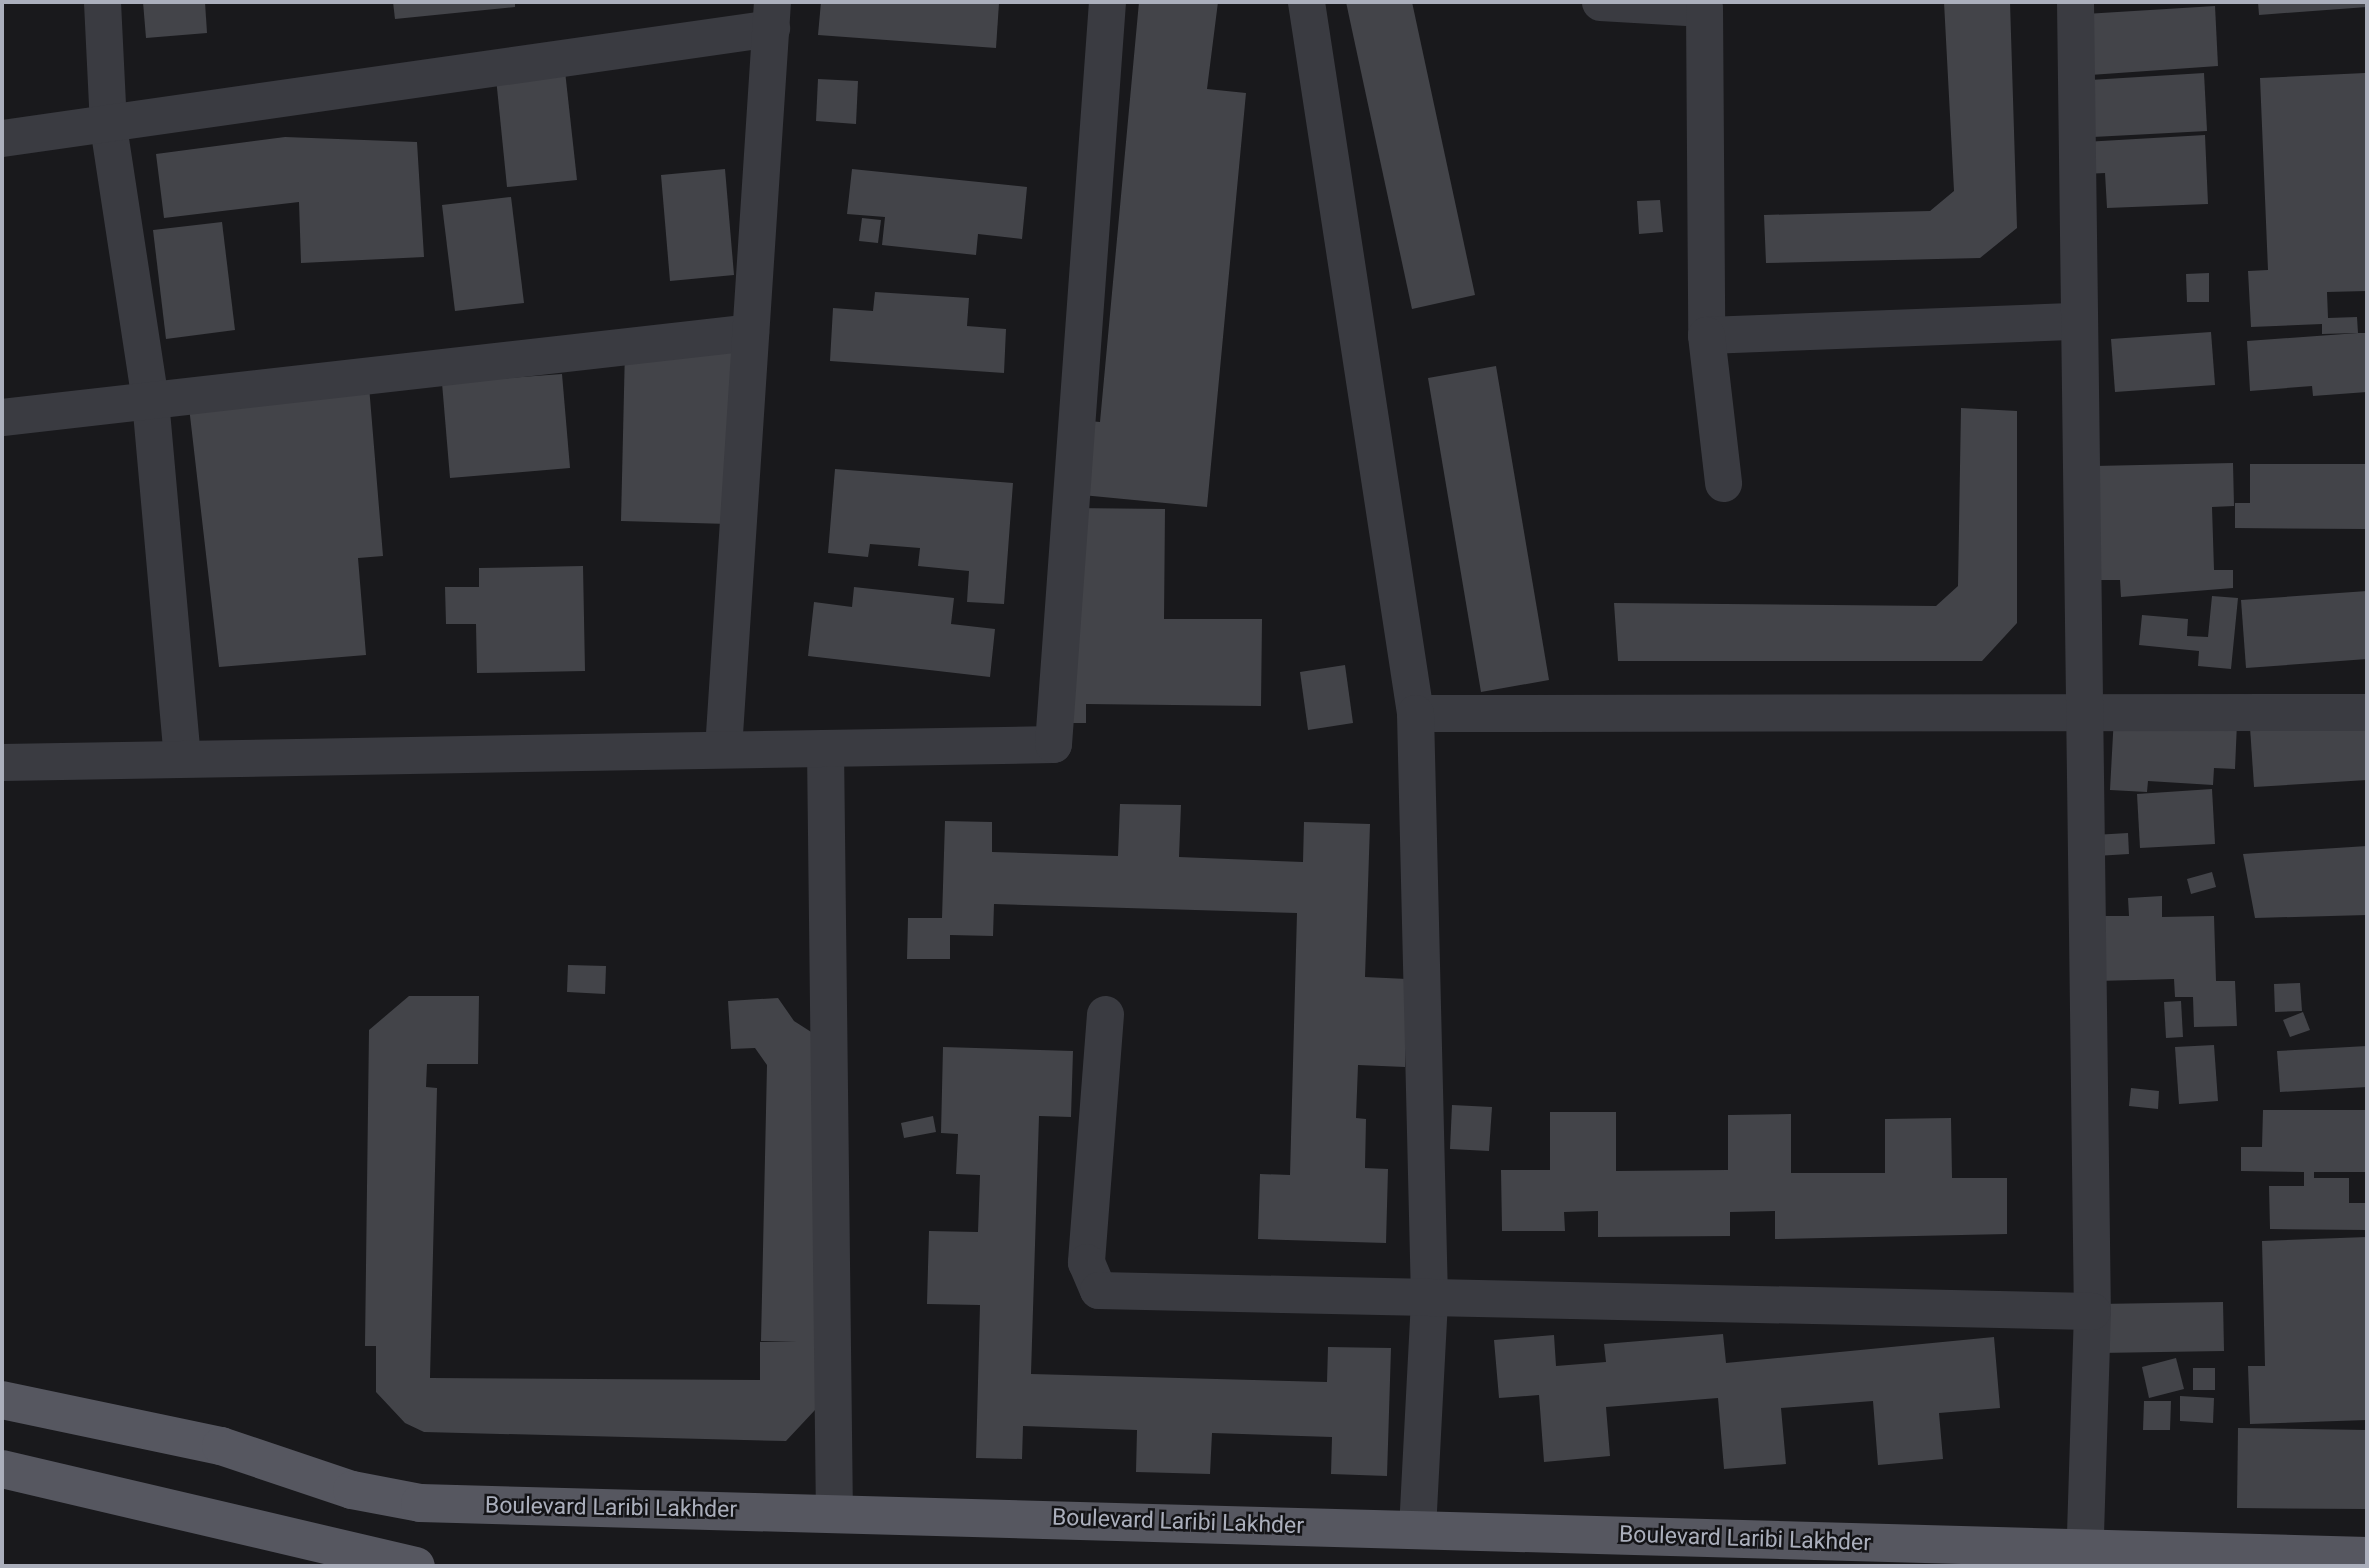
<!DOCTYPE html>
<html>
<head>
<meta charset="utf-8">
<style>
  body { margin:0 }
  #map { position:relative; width:2369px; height:1568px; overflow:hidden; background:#19191c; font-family:Roboto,sans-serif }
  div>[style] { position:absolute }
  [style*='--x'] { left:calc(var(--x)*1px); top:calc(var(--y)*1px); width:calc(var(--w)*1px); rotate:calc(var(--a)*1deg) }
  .building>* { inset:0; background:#434449 }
  .minor>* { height:37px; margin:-18.5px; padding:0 18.5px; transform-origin:18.5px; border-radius:18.5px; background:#3a3b41 }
  .primary>* { height:38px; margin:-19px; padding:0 19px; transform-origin:19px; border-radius:19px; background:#565760 }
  span { translate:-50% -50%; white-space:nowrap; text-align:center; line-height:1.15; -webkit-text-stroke:5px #141417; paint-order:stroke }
  .street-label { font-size:23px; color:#abafbc }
  .frame { position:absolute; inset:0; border:4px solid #abafbc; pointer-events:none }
</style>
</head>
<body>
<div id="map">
  <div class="building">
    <div style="clip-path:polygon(143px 2px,205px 2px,207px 33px,146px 38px)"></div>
    <div style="clip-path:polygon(393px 2px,515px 2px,515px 7px,395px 19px)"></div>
    <div style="clip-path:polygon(821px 2px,999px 3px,996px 48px,818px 35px)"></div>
    <div style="clip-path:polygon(1139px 2px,1218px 2px,1207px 89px,1246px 93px,1207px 507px,1082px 495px,1089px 421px,1100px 422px)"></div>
    <div style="clip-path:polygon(1346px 2px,1412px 2px,1475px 295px,1412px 309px)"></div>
    <div style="clip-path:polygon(1944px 2px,2010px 2px,2017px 228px,1980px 258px,1766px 263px,1764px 215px,1930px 211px,1954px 191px)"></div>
    <div style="clip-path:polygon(2258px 2px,2367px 2px,2367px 7px,2259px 15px)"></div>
    <div style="clip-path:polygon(2215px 6px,2218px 66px,2090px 75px,2085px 14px)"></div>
    <div style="clip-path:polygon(565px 71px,577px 180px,507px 187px,496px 78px)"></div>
    <div style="clip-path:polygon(2204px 73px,2207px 131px,2093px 137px,2090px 80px)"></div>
    <div style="clip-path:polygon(2365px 73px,2367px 291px,2327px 292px,2328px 318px,2357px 317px,2358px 333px,2322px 334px,2322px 324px,2251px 327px,2248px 271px,2268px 270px,2260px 78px)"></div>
    <div style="clip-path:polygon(818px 79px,858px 81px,856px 124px,816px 121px)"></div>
    <div style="clip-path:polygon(2205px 135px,2208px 204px,2107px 208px,2105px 173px,2085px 174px,2084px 142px)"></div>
    <div style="clip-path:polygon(285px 137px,417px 142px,424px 257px,301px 263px,299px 202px,164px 218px,156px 154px)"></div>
    <div style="clip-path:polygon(725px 169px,734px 275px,670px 281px,661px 175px)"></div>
    <div style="clip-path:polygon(852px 169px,1027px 187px,1022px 239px,978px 234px,976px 255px,882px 245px,885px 217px,847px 214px)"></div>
    <div style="clip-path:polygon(511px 197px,524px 303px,455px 311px,442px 205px)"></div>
    <div style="clip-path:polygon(1660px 200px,1663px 232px,1639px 234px,1637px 201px)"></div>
    <div style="clip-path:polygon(862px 218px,881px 220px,878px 243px,859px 241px)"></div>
    <div style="clip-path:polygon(222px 222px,235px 330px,166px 339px,153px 230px)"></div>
    <div style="clip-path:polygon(2209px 273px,2209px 302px,2187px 302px,2186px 274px)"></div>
    <div style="clip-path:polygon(875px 292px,969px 298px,967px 326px,1006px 329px,1004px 373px,830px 361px,833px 308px,873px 311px)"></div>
    <div style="clip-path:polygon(2211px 332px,2215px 385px,2115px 392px,2111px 339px)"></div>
    <div style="clip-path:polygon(2358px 333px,2367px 333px,2367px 392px,2313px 396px,2312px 386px,2250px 391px,2247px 341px)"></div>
    <div style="clip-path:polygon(625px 349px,733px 351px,729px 524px,621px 521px)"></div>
    <div style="clip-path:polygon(1496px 366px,1549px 680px,1481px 692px,1428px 378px)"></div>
    <div style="clip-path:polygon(562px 374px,570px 468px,450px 478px,442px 383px)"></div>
    <div style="clip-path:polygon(369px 386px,383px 556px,358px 558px,366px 655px,219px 667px,189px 407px)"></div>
    <div style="clip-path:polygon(1961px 408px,2017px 411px,2017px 623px,1982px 661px,1618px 661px,1614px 603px,1936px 606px,1958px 586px)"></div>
    <div style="clip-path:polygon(2233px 463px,2234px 506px,2212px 507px,2214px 570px,2233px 570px,2233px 588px,2121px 597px,2120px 580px,2098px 580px,2094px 466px)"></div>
    <div style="clip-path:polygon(2250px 464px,2367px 464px,2367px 529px,2235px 528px,2235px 503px,2250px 503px)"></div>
    <div style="clip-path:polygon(835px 469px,1013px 483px,1004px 604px,967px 602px,969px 571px,918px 566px,920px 548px,870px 544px,868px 557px,828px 553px)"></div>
    <div style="clip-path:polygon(1071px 508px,1165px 509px,1164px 619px,1262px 619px,1261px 706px,1086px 704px,1086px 723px,1068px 723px)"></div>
    <div style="clip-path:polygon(583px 566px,585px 671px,477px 673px,476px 624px,446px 624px,445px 587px,479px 587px,479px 568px)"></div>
    <div style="clip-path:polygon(854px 587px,954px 598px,951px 624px,995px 629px,990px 677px,808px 656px,814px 602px,852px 607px)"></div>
    <div style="clip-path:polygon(2367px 591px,2367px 659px,2246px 668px,2241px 600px)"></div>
    <div style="clip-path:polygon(2212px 596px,2238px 598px,2231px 669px,2198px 666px,2199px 651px,2139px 645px,2142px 615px,2188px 619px,2187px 636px,2208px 637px)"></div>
    <div style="clip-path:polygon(1345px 665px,1353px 723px,1308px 730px,1300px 672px)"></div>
    <div style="clip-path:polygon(2114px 716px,2237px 723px,2235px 769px,2214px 768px,2213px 785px,2148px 781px,2147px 792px,2110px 790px)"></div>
    <div style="clip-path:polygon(2367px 719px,2367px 780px,2254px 787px,2250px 727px)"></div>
    <div style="clip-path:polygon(2212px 789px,2215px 844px,2140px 848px,2137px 794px)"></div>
    <div style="clip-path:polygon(1120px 804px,1181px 805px,1179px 857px,1303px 862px,1304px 822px,1370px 824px,1365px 977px,1407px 979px,1405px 1067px,1358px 1065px,1356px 1118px,1366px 1119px,1365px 1168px,1388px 1169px,1386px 1243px,1258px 1239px,1260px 1174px,1290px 1175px,1297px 913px,994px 904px,993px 936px,950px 935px,950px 959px,907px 959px,908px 918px,942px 918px,945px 821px,992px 822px,992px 852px,1118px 856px)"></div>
    <div style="clip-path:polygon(2128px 833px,2129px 854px,2096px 856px,2094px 835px)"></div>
    <div style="clip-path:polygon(2367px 846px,2367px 915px,2255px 918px,2243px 854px)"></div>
    <div style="clip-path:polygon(2212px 872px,2216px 887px,2191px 894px,2187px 879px)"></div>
    <div style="clip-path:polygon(2162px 896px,2162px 917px,2214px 916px,2216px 981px,2235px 981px,2237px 1026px,2194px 1027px,2193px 997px,2175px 997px,2174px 979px,2097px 981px,2095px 916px,2129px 916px,2128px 898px)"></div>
    <div style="clip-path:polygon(568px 965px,606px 966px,605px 994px,567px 992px)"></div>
    <div style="clip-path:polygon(2300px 983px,2302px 1011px,2275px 1012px,2274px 984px)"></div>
    <div style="clip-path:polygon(409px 996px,479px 996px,478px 1064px,427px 1064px,426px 1087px,437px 1088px,430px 1378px,760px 1380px,760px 1342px,797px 1342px,761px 1341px,767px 1065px,755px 1048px,731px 1049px,728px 1001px,778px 998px,794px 1021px,819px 1037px,815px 1410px,786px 1441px,424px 1432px,405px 1423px,376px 1392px,376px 1346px,365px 1346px,369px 1030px)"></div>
    <div style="clip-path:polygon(2181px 1001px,2183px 1037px,2166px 1038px,2164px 1002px)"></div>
    <div style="clip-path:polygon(2303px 1012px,2310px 1030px,2290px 1037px,2283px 1020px)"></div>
    <div style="clip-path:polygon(2214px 1045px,2218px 1101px,2179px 1104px,2175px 1047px)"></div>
    <div style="clip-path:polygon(2367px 1046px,2367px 1087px,2280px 1092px,2277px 1051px)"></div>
    <div style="clip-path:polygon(943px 1047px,1073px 1051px,1071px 1117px,1039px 1116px,1031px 1374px,1327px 1382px,1328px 1347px,1391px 1348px,1387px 1476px,1331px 1474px,1332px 1437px,1212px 1433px,1210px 1474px,1136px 1472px,1137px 1430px,1023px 1426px,1022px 1459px,976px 1458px,980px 1305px,927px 1304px,929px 1231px,978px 1232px,980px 1175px,956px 1174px,958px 1134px,941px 1133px)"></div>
    <div style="clip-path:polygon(2131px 1088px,2159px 1091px,2158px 1109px,2129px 1106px)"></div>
    <div style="clip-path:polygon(1452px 1105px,1492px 1107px,1489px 1151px,1450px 1149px)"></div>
    <div style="clip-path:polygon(2263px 1110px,2367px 1110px,2367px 1172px,2314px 1172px,2314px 1178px,2349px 1178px,2349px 1203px,2367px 1203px,2367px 1230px,2270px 1229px,2269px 1186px,2304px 1186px,2304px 1172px,2241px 1171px,2241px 1147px,2262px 1147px)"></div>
    <div style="clip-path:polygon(1550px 1112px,1616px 1112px,1616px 1171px,1728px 1170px,1728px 1115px,1791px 1114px,1791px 1173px,1885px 1173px,1885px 1119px,1951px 1118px,1952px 1178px,2007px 1178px,2007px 1234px,1775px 1239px,1775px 1211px,1730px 1212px,1730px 1236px,1598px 1237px,1598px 1211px,1564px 1212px,1565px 1231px,1502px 1231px,1501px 1170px,1550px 1170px)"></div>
    <div style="clip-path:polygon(933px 1116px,936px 1132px,904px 1138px,901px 1123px)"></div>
    <div style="clip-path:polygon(2367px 1237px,2367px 1420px,2250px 1424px,2248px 1366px,2265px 1366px,2262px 1241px)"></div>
    <div style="clip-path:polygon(2223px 1302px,2224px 1351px,2099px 1353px,2098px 1304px)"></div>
    <div style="clip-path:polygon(1723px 1334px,1726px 1363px,1994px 1337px,2000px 1408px,1939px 1413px,1943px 1459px,1878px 1465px,1873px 1401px,1781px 1408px,1786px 1464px,1724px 1469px,1718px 1398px,1606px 1407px,1610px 1456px,1544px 1462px,1539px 1395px,1499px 1398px,1494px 1340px,1554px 1335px,1556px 1366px,1606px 1362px,1604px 1344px)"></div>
    <div style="clip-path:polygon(2176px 1358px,2184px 1389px,2149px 1398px,2142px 1367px)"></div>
    <div style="clip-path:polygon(2193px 1368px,2215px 1368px,2215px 1390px,2193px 1390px)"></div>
    <div style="clip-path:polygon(2180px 1396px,2214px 1398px,2213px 1423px,2180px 1421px)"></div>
    <div style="clip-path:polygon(2144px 1401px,2171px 1401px,2170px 1430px,2143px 1430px)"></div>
    <div style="clip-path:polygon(2238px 1428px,2367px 1430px,2367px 1509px,2237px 1508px)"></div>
  </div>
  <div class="minor">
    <div style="--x:102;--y:2;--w:124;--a:87.2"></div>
    <div style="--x:108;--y:126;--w:277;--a:81.3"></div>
    <div style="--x:150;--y:400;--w:359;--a:84.9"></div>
    <div style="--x:1306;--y:2;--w:719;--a:81.28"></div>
    <div style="--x:1415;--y:713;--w:952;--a:-0.06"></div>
    <div style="--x:1600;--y:2;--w:104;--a:3.3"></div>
    <div style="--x:1704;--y:8;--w:327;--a:89.6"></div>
    <div style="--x:1706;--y:335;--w:371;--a:-2.2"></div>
    <div style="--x:2075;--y:2;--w:1309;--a:89.26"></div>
    <div style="--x:2092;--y:1311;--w:255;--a:91.8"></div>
    <div style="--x:2;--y:138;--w:777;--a:-8.14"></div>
    <div style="--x:1706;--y:335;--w:149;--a:83.4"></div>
    <div style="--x:2;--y:417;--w:753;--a:-6.48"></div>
    <div style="--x:1415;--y:713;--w:587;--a:88.63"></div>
    <div style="--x:1429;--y:1300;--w:229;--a:93"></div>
    <div style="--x:825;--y:748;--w:765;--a:89.33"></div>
    <div style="--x:723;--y:749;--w:749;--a:-86.25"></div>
    <div style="--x:2;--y:762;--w:1051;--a:-0.98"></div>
    <div style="--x:1053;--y:744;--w:744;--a:-85.84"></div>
    <div style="--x:1105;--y:1014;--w:249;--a:94.4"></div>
    <div style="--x:1086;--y:1262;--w:30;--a:67"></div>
    <div style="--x:1098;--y:1290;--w:994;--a:1.21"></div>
  </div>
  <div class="primary">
    <div style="--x:2;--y:1400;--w:224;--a:11.9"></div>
    <div style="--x:221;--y:1446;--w:138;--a:18.6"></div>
    <div style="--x:352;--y:1490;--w:69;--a:10.8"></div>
    <div style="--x:420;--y:1503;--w:1948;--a:1.56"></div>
    <div style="--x:2;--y:1469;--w:425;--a:13.2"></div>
  </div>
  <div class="street-label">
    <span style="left:611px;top:1508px;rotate:1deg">Boulevard Laribi Lakhder</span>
    <span style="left:1178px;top:1522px;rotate:2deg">Boulevard Laribi Lakhder</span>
    <span style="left:1745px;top:1539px;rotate:2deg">Boulevard Laribi Lakhder</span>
  </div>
  <div class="frame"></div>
</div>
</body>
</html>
